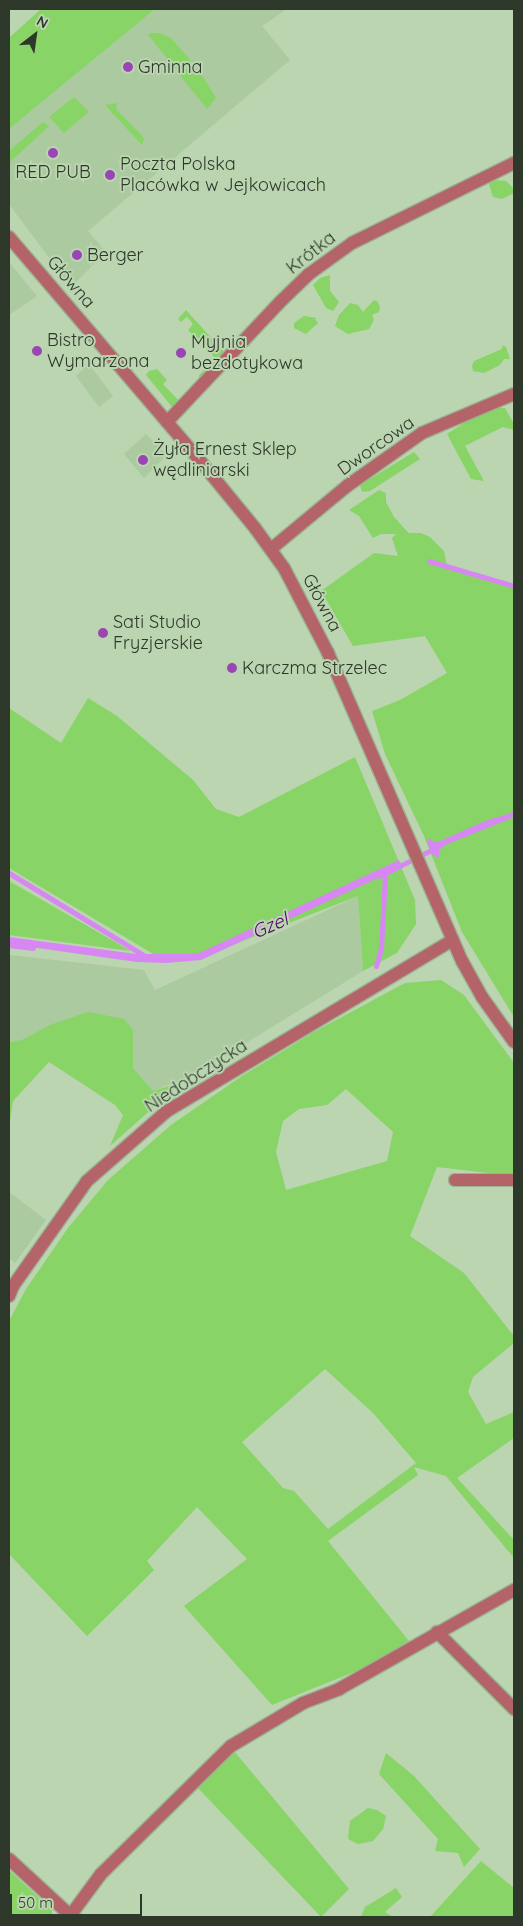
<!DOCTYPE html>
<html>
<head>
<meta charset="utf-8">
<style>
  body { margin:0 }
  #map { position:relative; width:523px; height:1926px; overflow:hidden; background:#bad5b0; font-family:Quicksand,sans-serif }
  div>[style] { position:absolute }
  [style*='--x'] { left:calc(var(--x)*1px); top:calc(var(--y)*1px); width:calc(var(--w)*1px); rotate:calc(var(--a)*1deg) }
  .built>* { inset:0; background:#abcaa0 }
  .green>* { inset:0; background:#88d466 }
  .water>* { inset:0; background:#d687f1 }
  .stream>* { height:5px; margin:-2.5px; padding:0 2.5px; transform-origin:2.5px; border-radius:2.5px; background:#d687f1 }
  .roads { filter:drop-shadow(1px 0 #9bb293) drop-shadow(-1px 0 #9bb293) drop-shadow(0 1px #9bb293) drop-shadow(0 -1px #9bb293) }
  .minor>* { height:12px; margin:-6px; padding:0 6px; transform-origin:6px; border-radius:6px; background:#b46469 }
  .dots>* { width:14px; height:14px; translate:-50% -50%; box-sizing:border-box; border:2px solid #bad5b0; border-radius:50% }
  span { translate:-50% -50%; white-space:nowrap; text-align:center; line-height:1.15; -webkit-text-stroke:4px #bad5b0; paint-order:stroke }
  .poi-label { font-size:18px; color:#2e382a }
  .left { translate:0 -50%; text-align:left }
  .street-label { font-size:18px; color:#2e382a }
  .water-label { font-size:19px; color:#4f0065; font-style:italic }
  .frame { position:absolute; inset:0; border:10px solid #2e382a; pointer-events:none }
  .north { position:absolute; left:10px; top:10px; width:50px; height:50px; -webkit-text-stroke:4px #bad5b0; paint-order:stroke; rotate:30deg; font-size:14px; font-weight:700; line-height:20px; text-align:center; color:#2e382a }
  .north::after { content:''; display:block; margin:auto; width:18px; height:22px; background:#2e382a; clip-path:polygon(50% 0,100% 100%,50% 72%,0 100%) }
  .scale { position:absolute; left:10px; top:1894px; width:132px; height:22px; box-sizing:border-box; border:2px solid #2e382a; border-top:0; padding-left:6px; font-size:15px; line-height:18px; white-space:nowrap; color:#2e382a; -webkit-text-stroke:4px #bad5b0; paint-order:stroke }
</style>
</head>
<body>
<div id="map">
  <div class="built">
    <div style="clip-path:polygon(155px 9px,287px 9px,262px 26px,290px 60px,88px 231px,106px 252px,71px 287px,9px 204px,9px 129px)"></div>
    <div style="clip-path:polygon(9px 262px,37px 296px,9px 315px)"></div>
    <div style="clip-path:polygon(89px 364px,113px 396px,99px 407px,76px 376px)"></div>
    <div style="clip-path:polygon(146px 434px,167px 455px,144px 478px,124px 454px)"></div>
    <div style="clip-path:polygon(358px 896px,363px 971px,194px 1075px,153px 1091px,110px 1043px,128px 1026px,9px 1042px,9px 955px,144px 970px,155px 990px)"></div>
    <div style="clip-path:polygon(9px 1192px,46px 1220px,15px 1263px,9px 1258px)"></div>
  </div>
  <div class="green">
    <div style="clip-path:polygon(41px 9px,155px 9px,9px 129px,9px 38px)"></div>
    <div style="clip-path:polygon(150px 33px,159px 33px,171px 38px,191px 61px,175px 68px,148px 35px)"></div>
    <div style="clip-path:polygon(193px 66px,204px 78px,216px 98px,207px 109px,178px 73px)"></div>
    <div style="clip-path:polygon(74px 97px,89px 112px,64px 133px,49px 117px)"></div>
    <div style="clip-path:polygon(117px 103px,116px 109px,144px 138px,142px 145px,105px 105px)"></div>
    <div style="clip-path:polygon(43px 122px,49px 126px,9px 163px,9px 151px)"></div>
    <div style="clip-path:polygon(495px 180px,506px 181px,514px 189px,514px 193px,502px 199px,493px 197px,489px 184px)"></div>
    <div style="clip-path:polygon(330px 275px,330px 291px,339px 302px,333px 311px,326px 308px,313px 285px,320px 278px)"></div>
    <div style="clip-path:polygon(374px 300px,378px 302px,380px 308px,379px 312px,372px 315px,374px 320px,369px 329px,348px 334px,335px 326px,339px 315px,350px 303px,358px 305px,363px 312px)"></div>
    <div style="clip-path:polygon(186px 310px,225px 353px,199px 382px,199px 375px,216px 359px,188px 330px,193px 324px,187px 317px,181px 322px,178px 319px)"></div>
    <div style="clip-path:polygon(304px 316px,317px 318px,315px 319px,318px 323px,306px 334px,294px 328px,294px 323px)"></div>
    <div style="clip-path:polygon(503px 345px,506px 347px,510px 359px,504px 359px,500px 365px,484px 373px,473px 371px,472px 366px,474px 361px,502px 349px)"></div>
    <div style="clip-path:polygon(157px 369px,167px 380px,163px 384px,180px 402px,173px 408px,146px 375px,149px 371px)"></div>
    <div style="clip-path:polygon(496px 408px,505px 408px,514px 424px,514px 430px,503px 427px,465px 446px,484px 481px,471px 479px,447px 434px,467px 421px)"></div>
    <div style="clip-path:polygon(414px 452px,420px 459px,370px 491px,362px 492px,360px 485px)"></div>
    <div style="clip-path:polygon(379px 490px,386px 493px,386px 502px,394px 517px,404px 528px,409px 533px,421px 533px,430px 537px,444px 551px,447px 566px,514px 586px,514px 1017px,462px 932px,424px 836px,385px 754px,372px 711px,400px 700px,447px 673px,425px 636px,353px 646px,321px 591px,374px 553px,398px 556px,392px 538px,396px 534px,381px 534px,373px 538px,359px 516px,349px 510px)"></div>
    <div style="clip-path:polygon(88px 698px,117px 716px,193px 780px,216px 809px,239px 817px,355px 757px,415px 900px,416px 924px,397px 953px,363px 971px,358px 896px,207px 955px,155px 955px,9px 868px,9px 708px,61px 743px)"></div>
    <div style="clip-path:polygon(9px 881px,131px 951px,9px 935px)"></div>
    <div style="clip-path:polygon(evenodd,441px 980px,464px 995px,514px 1063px,514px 1176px,437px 1167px,410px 1236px,464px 1273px,514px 1336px,514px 1343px,473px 1377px,468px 1392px,486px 1424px,514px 1412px,514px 1438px,457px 1478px,514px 1540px,514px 1558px,446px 1476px,414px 1467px,418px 1475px,328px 1541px,409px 1641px,359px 1670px,272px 1705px,184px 1606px,247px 1559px,197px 1507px,147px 1561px,154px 1570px,87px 1636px,9px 1554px,9px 1321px,26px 1289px,68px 1228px,108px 1180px,171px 1125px,242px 1076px,314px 1032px,405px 983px,441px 980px,346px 1089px,393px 1132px,387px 1161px,286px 1190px,276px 1152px,283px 1121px,299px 1109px,327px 1105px,346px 1089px,441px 980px,325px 1369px,373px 1413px,416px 1463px,328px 1529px,294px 1491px,283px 1488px,242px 1442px,325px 1369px)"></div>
    <div style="clip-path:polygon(88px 1012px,124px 1019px,133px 1030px,133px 1068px,153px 1091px,182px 1082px,110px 1146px,123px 1115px,115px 1105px,49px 1062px,13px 1101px,9px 1127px,9px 1042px,22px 1040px,50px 1025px)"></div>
    <div style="clip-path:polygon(234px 1751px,349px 1889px,321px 1917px,197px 1787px)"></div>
    <div style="clip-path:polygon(386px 1753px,414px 1776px,480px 1849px,464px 1867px,458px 1853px,435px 1851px,438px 1839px,379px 1774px)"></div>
    <div style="clip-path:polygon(368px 1808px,377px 1810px,386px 1816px,383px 1829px,373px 1841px,358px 1844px,348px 1839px,350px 1821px)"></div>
    <div style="clip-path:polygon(481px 1861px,514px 1888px,514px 1917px,430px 1917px)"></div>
    <div style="clip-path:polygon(9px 1870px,52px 1910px,52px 1917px,9px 1917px)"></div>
    <div style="clip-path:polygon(396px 1888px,402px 1897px,385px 1912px,393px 1917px,361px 1917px,365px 1907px)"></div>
  </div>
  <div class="water">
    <div style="clip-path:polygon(514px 812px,514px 817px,507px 820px,445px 845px,439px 850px,439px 857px,433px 856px,427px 842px,429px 838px,434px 842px,438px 842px,485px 821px)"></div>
    <div style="clip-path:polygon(399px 860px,401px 864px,398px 867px,378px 878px,201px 960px,166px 963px,137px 962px,9px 944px,9px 937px,136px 954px,197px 954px)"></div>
  </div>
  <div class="stream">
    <div style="--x:429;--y:561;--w:89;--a:16.4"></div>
    <div style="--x:9;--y:873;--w:159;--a:31.4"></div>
    <div style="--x:380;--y:876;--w:62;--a:-27"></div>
    <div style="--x:9;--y:945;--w:24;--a:7"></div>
    <div style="--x:376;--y:966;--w:18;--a:-74"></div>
    <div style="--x:381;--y:949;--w:75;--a:-86.9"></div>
  </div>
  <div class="roads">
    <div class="minor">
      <div style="--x:9;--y:237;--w:296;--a:49.5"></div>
      <div style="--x:201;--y:462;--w:85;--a:50.7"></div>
      <div style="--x:255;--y:528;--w:49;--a:54.1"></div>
      <div style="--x:284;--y:568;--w:96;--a:62.6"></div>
      <div style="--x:328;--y:653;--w:336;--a:66.5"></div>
      <div style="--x:462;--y:961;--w:41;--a:60.9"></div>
      <div style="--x:482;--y:997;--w:55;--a:54.6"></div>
      <div style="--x:167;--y:422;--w:166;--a:-46.7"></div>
      <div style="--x:281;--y:301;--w:39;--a:-44"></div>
      <div style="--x:309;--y:274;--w:53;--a:-35.8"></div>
      <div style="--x:352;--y:243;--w:181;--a:-26.3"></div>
      <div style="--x:271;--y:549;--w:99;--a:-39.7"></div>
      <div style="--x:347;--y:486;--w:92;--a:-35.2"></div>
      <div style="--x:422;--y:433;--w:100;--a:-23"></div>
      <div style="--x:455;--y:1180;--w:59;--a:0"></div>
      <div style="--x:9;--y:1296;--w:11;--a:-68"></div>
      <div style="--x:13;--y:1286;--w:128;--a:-54.8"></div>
      <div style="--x:87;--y:1181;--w:106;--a:-41.2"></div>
      <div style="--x:167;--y:1111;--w:333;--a:-30.9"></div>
      <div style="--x:437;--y:1632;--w:109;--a:45"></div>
      <div style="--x:9;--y:1859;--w:86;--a:42.6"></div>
      <div style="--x:70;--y:1916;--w:52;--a:-53.6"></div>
      <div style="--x:101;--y:1874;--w:182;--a:-44.6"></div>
      <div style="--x:231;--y:1746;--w:84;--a:-30.8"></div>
      <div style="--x:303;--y:1703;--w:39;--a:-21"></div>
      <div style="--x:339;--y:1689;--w:201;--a:-29.5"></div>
    </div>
  </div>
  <div class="dots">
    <div style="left:128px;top:67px;background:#9946b4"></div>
    <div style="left:53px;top:153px;background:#9946b4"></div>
    <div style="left:110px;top:175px;background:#9946b4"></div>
    <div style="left:77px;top:255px;background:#9946b4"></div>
    <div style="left:37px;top:351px;background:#9946b4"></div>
    <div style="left:181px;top:353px;background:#9946b4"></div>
    <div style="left:143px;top:460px;background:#9946b4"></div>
    <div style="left:103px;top:633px;background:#9946b4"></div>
    <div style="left:232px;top:668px;background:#9946b4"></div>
  </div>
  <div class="poi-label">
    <span class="left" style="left:138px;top:67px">Gminna</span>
    <span class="left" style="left:120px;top:175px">Poczta Polska<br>Placówka w Jejkowicach</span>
    <span style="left:53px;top:172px">RED PUB</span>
    <span class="left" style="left:87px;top:255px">Berger</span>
    <span class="left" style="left:47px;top:351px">Bistro<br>Wymarzona</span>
    <span class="left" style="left:191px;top:353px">Myjnia<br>bezdotykowa</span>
    <span class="left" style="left:153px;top:460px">Żyła Ernest Sklep<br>wędliniarski</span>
    <span class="left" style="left:113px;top:633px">Sati Studio<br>Fryzjerskie</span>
    <span class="left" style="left:242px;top:668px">Karczma Strzelec</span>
  </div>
  <div class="street-label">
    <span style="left:311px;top:253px;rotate:-38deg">Krótka</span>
    <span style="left:71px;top:282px;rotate:49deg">Główna</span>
    <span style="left:376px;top:446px;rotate:-35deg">Dworcowa</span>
    <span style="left:322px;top:603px;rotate:62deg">Główna</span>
    <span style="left:196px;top:1076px;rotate:-33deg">Niedobczycka</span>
  </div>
  <div class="water-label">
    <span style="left:270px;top:926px;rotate:-24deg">Gzel</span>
  </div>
  <div class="frame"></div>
  <div class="north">N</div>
  <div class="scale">50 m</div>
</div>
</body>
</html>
